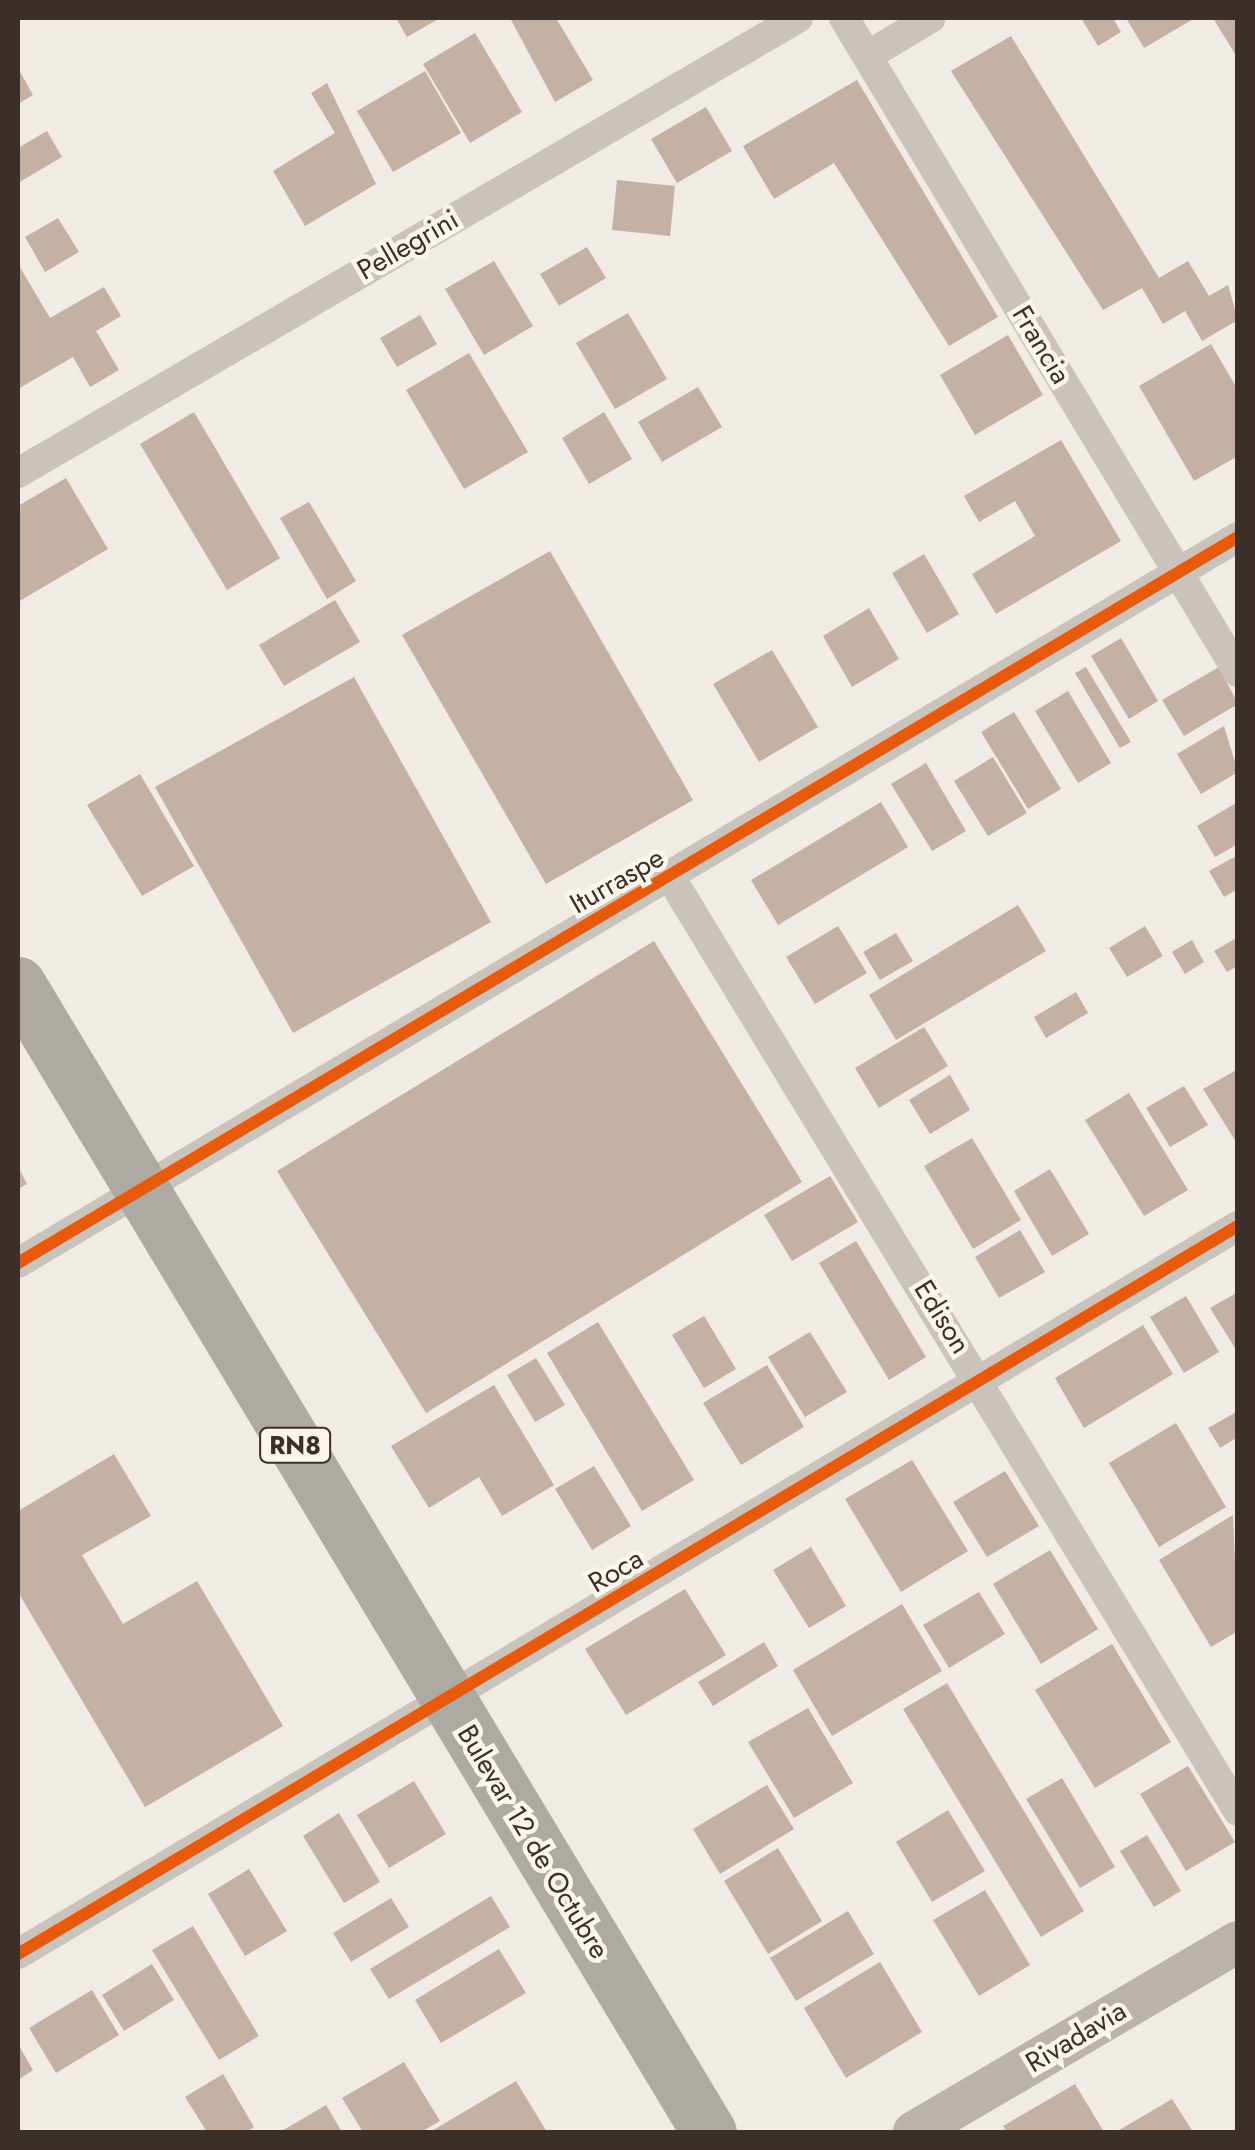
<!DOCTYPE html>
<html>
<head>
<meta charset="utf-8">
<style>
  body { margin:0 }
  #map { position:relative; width:1255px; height:2150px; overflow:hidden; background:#f0ebe4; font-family:Jost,sans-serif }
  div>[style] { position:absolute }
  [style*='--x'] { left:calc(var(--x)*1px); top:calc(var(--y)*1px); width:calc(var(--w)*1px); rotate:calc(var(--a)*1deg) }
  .building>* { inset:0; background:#c5b0a4 }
  .street>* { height:30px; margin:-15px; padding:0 15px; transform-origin:15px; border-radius:15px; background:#c9c3bc }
  .secondary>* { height:42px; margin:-21px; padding:0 21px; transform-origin:21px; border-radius:21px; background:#bab3ac }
  .highway>* { height:55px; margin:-27.5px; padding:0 27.5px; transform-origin:27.5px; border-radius:27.5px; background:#afa9a3 }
  .cycleway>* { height:12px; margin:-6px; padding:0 6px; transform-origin:6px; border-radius:6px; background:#e8590c }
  span { translate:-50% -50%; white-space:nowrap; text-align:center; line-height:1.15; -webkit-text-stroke:9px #fbf6ec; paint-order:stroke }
  .shield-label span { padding:2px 8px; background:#fbf6ec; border:2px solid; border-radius:8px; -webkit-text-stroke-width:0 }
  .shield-label { font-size:25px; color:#3b3029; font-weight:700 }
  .street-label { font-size:28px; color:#3b3029 }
  .frame { position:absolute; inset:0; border:20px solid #3b3029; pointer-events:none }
</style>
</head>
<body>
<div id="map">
  <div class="building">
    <div style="clip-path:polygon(396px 18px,440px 18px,407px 37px)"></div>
    <div style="clip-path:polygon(510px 18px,556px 18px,593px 80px,555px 102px)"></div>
    <div style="clip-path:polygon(1081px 18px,1113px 18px,1121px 32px,1098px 46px)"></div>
    <div style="clip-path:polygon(1126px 18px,1195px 18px,1144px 48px)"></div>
    <div style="clip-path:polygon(1213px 18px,1238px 18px,1238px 59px)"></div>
    <div style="clip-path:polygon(475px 33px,522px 112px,470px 143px,423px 64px)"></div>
    <div style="clip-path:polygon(1011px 36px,1159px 278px,1188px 261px,1209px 296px,1228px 285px,1238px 320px,1202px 341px,1185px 311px,1163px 324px,1142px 288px,1103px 310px,951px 71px)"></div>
    <div style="clip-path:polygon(18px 68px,33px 95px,18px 104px)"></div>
    <div style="clip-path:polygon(425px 71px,461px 133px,393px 172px,357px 111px)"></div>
    <div style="clip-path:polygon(857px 80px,998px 317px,949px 346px,834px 163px,774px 199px,743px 146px)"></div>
    <div style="clip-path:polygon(327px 83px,376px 184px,305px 226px,273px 171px,335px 133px,311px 93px)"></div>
    <div style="clip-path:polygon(706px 107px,732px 151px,677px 183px,651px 139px)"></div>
    <div style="clip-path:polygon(47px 131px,62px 157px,18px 183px,18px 148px)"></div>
    <div style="clip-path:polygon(617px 180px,675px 186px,670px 236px,612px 230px)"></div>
    <div style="clip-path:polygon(58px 218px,79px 252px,45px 272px,25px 237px)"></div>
    <div style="clip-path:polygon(587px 247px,606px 278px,559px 306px,540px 274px)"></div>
    <div style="clip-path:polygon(494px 261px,533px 326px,484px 355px,445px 289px)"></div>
    <div style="clip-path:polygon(18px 264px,50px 318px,104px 287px,121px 316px,96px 331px,119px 370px,90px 387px,73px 357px,18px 389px)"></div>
    <div style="clip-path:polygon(628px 313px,667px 379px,615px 409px,576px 343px)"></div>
    <div style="clip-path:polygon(420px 315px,437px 344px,397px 367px,380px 338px)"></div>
    <div style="clip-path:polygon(1008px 335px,1043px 395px,975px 435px,940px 375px)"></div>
    <div style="clip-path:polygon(1211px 344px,1238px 390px,1238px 456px,1194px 481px,1139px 386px)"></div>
    <div style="clip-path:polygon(469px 353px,528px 452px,464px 489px,406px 390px)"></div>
    <div style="clip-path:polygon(698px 387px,722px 427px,662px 462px,638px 422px)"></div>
    <div style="clip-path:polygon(194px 412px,280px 558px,227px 590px,140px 444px)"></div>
    <div style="clip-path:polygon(604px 412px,632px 459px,589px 484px,562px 438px)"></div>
    <div style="clip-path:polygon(1061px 440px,1121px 541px,996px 614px,972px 574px,1035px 536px,1015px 501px,979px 522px,964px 496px)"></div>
    <div style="clip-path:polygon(66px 478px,108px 549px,18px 602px,18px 506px)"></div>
    <div style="clip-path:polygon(309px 502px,356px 581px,327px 599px,280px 518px)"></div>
    <div style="clip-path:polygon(550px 551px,693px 800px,546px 884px,402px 635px)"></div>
    <div style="clip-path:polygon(924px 554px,959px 614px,927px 633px,892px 573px)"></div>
    <div style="clip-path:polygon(335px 600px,360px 642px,284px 686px,259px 645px)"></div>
    <div style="clip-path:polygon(869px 608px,899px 659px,852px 687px,823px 636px)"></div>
    <div style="clip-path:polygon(1121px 638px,1158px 701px,1129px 719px,1091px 656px)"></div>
    <div style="clip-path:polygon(772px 650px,818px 727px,759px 762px,713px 684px)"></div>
    <div style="clip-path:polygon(1086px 667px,1131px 742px,1120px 748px,1075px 673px)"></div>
    <div style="clip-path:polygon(1219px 667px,1238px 704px,1184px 736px,1162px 700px)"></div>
    <div style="clip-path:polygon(354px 677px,491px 922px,293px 1033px,155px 787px)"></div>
    <div style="clip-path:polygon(1068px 691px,1111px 763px,1078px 783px,1035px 711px)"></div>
    <div style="clip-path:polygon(1014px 712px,1061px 789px,1028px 809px,981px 732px)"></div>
    <div style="clip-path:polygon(1224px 726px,1238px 772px,1201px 794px,1177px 754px)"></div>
    <div style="clip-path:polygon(993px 757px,1027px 813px,988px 836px,954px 781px)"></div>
    <div style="clip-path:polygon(926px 763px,966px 831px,932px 851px,891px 784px)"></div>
    <div style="clip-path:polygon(140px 774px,194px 866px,142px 896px,87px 805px)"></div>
    <div style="clip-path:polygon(881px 802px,908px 847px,778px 925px,751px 880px)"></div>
    <div style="clip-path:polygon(1238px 802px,1238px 844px,1215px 857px,1197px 826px)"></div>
    <div style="clip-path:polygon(1238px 855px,1238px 889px,1224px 897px,1209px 871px)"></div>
    <div style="clip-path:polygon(1018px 905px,1046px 951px,896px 1040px,869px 995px)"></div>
    <div style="clip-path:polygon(838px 926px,867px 973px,815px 1004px,786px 957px)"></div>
    <div style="clip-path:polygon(1145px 926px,1163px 956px,1127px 977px,1109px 948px)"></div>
    <div style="clip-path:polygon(896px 933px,913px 961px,880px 980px,863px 952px)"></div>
    <div style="clip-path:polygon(1238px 937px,1238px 966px,1227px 972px,1214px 951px)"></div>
    <div style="clip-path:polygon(1192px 940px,1204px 962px,1185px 974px,1172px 952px)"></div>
    <div style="clip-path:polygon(654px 941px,802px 1182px,426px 1413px,277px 1171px)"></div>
    <div style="clip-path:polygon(1076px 992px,1088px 1013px,1046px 1038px,1034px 1017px)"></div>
    <div style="clip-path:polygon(924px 1027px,948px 1066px,879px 1108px,855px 1068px)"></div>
    <div style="clip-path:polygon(1238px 1069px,1238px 1145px,1203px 1089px)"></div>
    <div style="clip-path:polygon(950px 1075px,970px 1110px,930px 1134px,909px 1100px)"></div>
    <div style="clip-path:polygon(1184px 1086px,1208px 1125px,1170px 1147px,1146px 1108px)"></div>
    <div style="clip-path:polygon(1129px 1093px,1188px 1190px,1144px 1216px,1085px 1120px)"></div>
    <div style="clip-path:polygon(972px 1138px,1021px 1220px,973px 1249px,924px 1166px)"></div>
    <div style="clip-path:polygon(18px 1167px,27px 1184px,18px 1189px)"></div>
    <div style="clip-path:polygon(1050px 1169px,1089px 1234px,1052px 1256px,1014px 1191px)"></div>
    <div style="clip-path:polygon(830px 1176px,858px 1222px,792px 1261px,764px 1215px)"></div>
    <div style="clip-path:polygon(1020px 1230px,1045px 1272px,999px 1298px,975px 1257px)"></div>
    <div style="clip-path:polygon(856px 1241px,926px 1357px,889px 1380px,819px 1263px)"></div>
    <div style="clip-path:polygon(1238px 1292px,1238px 1353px,1210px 1308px)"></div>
    <div style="clip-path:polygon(1186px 1296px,1219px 1352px,1184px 1373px,1150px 1317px)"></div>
    <div style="clip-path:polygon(704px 1316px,736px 1369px,704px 1388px,672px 1335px)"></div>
    <div style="clip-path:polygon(598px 1322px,694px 1480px,642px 1511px,547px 1353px)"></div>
    <div style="clip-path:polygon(1143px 1325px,1173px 1374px,1084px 1428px,1055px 1378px)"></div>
    <div style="clip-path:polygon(810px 1332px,847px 1392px,805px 1417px,768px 1357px)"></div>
    <div style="clip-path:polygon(536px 1358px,565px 1405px,535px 1422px,507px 1375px)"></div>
    <div style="clip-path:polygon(767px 1365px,804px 1427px,741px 1465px,703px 1403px)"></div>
    <div style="clip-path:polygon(494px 1385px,554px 1485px,502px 1516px,479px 1477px,429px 1508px,391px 1446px)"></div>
    <div style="clip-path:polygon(1238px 1411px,1238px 1437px,1220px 1448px,1208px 1428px)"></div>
    <div style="clip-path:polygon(1176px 1423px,1226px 1507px,1159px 1547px,1109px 1463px)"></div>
    <div style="clip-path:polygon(114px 1454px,151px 1516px,82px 1555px,123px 1624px,197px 1581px,283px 1726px,145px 1807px,18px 1592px,18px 1511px)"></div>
    <div style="clip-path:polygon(912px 1460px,968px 1551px,901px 1592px,845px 1499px)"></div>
    <div style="clip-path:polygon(594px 1466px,631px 1526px,592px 1550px,555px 1489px)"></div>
    <div style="clip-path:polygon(1005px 1471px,1039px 1526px,987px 1557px,953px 1502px)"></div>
    <div style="clip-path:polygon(1233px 1515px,1238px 1631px,1211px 1647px,1159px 1560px)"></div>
    <div style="clip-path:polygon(811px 1547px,846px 1606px,809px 1628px,773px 1570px)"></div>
    <div style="clip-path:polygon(1050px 1550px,1098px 1629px,1041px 1664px,993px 1584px)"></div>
    <div style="clip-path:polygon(685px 1589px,726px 1655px,626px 1715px,585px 1649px)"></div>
    <div style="clip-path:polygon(979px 1592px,1005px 1634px,949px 1668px,923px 1625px)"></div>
    <div style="clip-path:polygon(902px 1604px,942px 1671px,832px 1736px,793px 1670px)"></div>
    <div style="clip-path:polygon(764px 1642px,778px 1666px,713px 1706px,698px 1682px)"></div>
    <div style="clip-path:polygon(1112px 1644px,1171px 1742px,1095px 1788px,1035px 1690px)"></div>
    <div style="clip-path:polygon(947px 1683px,1084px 1911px,1041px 1937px,903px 1709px)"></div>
    <div style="clip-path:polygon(808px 1708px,853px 1783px,794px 1818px,748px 1742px)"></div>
    <div style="clip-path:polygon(1188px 1766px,1235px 1842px,1186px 1871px,1140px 1794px)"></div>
    <div style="clip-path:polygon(1062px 1778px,1115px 1867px,1080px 1888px,1026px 1799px)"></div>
    <div style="clip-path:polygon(414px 1781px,446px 1834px,389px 1868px,357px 1815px)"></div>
    <div style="clip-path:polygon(767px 1785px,794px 1829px,720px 1874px,693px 1829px)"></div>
    <div style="clip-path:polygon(948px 1810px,985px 1871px,932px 1902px,896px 1842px)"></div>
    <div style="clip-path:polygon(339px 1813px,380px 1882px,344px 1903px,303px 1836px)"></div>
    <div style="clip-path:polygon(1147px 1835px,1181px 1891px,1154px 1907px,1120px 1851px)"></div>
    <div style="clip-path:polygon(778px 1848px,822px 1921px,768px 1954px,724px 1881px)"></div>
    <div style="clip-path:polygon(249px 1869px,287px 1931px,245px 1956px,208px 1894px)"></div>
    <div style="clip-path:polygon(985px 1890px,1030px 1965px,979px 1996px,933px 1920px)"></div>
    <div style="clip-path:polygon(491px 1896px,510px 1927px,389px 1999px,370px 1969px)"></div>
    <div style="clip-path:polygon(391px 1898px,409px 1927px,351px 1962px,333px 1933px)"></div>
    <div style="clip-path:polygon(848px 1911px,874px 1954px,796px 2001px,770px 1958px)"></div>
    <div style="clip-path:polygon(193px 1926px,259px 2036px,219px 2060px,152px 1950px)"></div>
    <div style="clip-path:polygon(499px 1949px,526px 1993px,441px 2043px,415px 2000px)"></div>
    <div style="clip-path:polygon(880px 1962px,922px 2032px,846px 2078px,804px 2008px)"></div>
    <div style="clip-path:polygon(152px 1964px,174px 2000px,124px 2031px,102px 1995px)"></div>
    <div style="clip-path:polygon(92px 1990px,119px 2035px,56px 2073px,29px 2028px)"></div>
    <div style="clip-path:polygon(18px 2044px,33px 2070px,18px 2080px)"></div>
    <div style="clip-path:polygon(404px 2062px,440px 2121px,421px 2132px,363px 2132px,342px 2098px)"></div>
    <div style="clip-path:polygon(223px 2074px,254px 2127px,245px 2132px,207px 2132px,185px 2097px)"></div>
    <div style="clip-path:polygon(516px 2081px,547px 2132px,430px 2132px)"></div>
    <div style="clip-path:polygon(1075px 2084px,1104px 2132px,1007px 2132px,1003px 2126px)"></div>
    <div style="clip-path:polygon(1172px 2099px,1193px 2132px,1116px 2132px)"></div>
    <div style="clip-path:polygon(326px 2105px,342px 2132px,280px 2132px)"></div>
  </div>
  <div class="street">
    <div style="--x:844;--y:18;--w:764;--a:58.93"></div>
    <div style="--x:867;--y:56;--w:74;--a:-30.7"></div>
    <div style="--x:18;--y:473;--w:903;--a:-30.26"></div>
    <div style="--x:671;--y:878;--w:1092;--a:58.71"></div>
    <div style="--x:18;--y:1263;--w:1420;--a:-30.76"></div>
    <div style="--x:18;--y:1954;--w:1421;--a:-30.83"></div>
  </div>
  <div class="secondary">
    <div style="--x:914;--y:2132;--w:376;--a:-30.4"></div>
  </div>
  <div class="highway">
    <div style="--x:18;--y:984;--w:1340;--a:58.96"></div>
  </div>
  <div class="cycleway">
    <div style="--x:18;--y:1263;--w:1420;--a:-30.76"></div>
    <div style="--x:18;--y:1954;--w:1421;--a:-30.83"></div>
  </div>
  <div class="shield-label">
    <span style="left:295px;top:1445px">RN8</span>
  </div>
  <div class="street-label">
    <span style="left:408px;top:245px;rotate:-30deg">Pellegrini</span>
    <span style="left:1041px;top:345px;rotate:59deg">Francia</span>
    <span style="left:617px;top:881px;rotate:-30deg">Iturraspe</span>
    <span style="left:942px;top:1317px;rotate:58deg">Edison</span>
    <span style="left:616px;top:1571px;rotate:-31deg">Roca</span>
    <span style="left:533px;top:1842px;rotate:59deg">Bulevar 12 de Octubre</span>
    <span style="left:1076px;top:2037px;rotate:-31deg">Rivadavia</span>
  </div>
  <div class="frame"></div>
</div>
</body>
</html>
